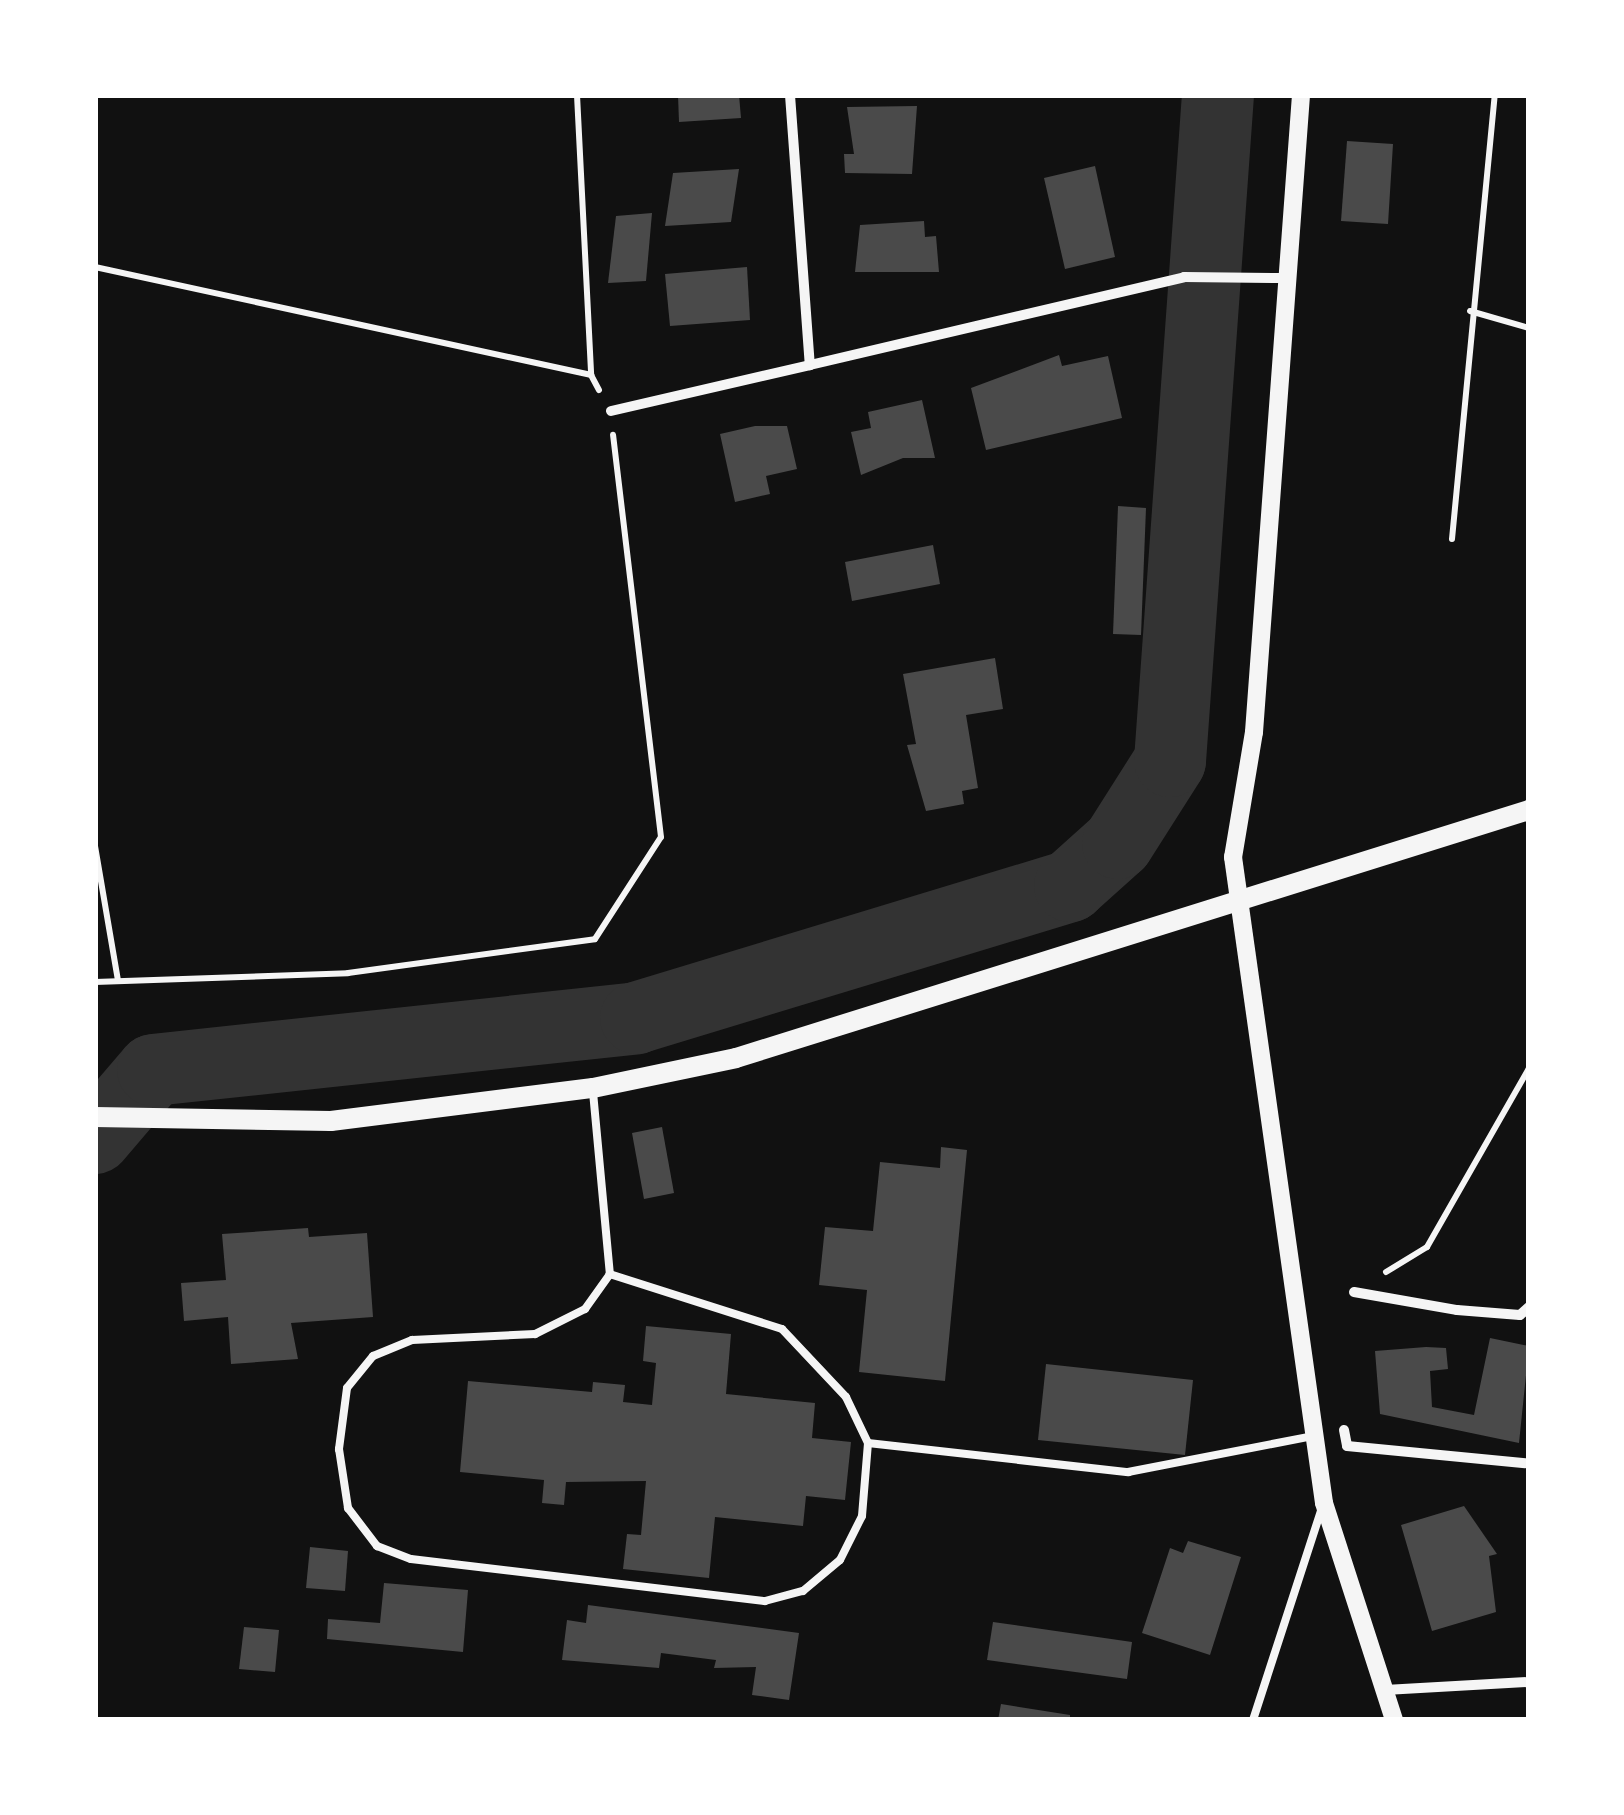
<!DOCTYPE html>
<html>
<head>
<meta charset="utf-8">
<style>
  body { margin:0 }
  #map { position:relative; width:1624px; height:1815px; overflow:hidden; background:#111; font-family:Cabin,sans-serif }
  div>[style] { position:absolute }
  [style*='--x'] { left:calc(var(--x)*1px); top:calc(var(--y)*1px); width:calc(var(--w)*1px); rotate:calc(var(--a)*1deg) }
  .river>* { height:72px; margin:-36px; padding:0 36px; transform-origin:36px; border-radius:36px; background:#333 }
  .building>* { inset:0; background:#4a4a4a }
  .path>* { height:6px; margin:-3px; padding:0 3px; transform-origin:3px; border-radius:3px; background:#f5f5f5 }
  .service>* { height:8px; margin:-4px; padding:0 4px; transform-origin:4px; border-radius:4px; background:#f5f5f5 }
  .minor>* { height:10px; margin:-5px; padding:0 5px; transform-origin:5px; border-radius:5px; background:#f5f5f5 }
  .tertiary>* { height:18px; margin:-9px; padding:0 9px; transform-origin:9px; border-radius:9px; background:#f5f5f5 }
  .secondary>* { height:20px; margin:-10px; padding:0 10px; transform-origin:10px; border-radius:10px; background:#f5f5f5 }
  span { translate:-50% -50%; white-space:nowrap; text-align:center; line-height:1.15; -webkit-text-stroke:10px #fff; paint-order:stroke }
  .frame { position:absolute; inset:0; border:98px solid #fff; pointer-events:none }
</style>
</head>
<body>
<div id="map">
  <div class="river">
    <div style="--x:95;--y:1138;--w:89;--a:-49.5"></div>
    <div style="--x:153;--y:1070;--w:486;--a:-6.1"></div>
    <div style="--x:636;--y:1018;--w:454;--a:-16.9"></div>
    <div style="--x:1070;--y:886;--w:64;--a:-41.9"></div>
    <div style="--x:1118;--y:843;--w:97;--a:-57.6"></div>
    <div style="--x:1170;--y:761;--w:668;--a:-85.88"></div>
  </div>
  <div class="building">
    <div style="clip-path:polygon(678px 95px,739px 95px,741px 118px,679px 122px)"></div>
    <div style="clip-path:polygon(917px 106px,912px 174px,845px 173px,844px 154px,854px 154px,847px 107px)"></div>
    <div style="clip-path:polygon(1347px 141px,1393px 144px,1388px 224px,1341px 221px)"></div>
    <div style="clip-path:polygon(1095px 166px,1115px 257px,1065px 269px,1044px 178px)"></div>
    <div style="clip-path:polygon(739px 169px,731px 222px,665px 226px,673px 173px)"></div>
    <div style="clip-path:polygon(652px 213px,646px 281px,608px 283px,616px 216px)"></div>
    <div style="clip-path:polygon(924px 221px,925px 237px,936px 236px,939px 272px,855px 272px,860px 225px)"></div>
    <div style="clip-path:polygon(747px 267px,750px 320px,670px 326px,665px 274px)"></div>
    <div style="clip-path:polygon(1059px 355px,1062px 366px,1108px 356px,1122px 418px,986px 450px,971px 388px)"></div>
    <div style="clip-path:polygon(922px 400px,935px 458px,903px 458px,861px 475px,851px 432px,871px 428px,868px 412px)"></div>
    <div style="clip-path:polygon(755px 426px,787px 426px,797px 469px,766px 476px,770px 494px,735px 502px,720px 434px)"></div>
    <div style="clip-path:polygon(1118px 506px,1146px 508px,1141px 635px,1113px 634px)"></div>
    <div style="clip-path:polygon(933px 545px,940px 584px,852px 601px,845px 562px)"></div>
    <div style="clip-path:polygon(995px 658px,1003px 709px,966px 715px,978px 788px,962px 791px,964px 804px,926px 811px,907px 745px,916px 744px,903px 674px)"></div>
    <div style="clip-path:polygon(662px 1127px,674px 1193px,644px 1199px,632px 1133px)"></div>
    <div style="clip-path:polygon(941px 1147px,967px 1150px,945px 1381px,859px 1372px,867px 1290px,819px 1285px,825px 1227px,873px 1231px,880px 1162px,940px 1168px)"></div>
    <div style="clip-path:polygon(308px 1228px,309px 1237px,367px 1233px,373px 1317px,291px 1323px,298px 1359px,231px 1364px,228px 1317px,184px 1321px,181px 1283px,226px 1280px,222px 1234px)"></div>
    <div style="clip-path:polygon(646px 1326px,731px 1334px,726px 1394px,815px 1403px,812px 1438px,851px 1442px,845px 1500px,806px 1496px,803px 1526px,715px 1517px,709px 1578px,623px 1569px,627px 1534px,641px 1535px,646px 1481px,566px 1482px,564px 1505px,542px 1503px,544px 1480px,460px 1472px,468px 1381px,592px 1392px,593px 1382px,625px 1385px,623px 1402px,652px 1405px,656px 1363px,643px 1361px)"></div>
    <div style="clip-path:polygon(1490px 1338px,1529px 1346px,1519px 1443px,1380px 1414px,1375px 1351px,1426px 1347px,1446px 1348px,1448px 1369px,1430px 1371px,1432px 1407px,1474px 1415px)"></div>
    <div style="clip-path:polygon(1046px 1364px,1193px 1380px,1185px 1455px,1038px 1440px)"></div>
    <div style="clip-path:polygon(1464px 1506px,1497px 1554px,1489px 1556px,1496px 1612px,1432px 1631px,1401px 1525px)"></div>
    <div style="clip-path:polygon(1188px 1541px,1241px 1557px,1210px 1655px,1142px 1633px,1170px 1548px,1183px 1553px)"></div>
    <div style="clip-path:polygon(310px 1547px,348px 1551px,345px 1591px,306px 1588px)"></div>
    <div style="clip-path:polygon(384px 1583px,468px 1590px,463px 1652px,327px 1639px,328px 1619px,380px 1623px)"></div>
    <div style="clip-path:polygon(588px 1605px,799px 1633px,789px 1700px,752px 1695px,756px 1667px,714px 1668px,716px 1660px,661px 1653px,659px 1668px,562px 1660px,567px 1620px,586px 1623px)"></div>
    <div style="clip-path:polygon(993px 1622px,1132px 1642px,1127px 1679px,987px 1660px)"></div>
    <div style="clip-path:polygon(244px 1627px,279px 1630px,275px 1672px,239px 1669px)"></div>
    <div style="clip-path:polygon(1001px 1704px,1070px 1715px,1070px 1720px,998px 1720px)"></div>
  </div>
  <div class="path">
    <div style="--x:577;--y:95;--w:280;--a:87.1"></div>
    <div style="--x:591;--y:375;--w:17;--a:62"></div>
    <div style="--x:95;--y:267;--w:508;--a:12.28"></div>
    <div style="--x:1470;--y:311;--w:61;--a:16.1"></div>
    <div style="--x:1452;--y:539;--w:446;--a:-84.5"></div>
    <div style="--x:95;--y:846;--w:136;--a:80.3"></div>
    <div style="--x:95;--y:982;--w:253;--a:-2"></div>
    <div style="--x:348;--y:973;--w:249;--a:-7.8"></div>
    <div style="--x:595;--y:939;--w:121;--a:-57.1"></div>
    <div style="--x:661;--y:837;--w:405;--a:-96.8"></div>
    <div style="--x:1386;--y:1272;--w:48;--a:-31.4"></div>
    <div style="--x:1427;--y:1247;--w:206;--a:-60.3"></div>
  </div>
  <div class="service">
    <div style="--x:593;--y:1092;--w:183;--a:84.7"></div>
    <div style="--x:610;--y:1274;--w:43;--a:125.5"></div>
    <div style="--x:585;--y:1309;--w:56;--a:153.4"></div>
    <div style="--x:535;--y:1334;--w:123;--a:177.2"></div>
    <div style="--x:412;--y:1340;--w:42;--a:157.7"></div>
    <div style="--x:373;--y:1356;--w:41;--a:129.1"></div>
    <div style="--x:347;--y:1388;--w:62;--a:97.5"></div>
    <div style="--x:339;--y:1449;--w:60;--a:81.3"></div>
    <div style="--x:348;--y:1508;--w:48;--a:52.7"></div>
    <div style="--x:377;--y:1546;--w:36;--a:21"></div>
    <div style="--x:411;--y:1559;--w:356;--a:6.8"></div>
    <div style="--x:765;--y:1601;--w:39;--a:-15"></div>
    <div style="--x:803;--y:1591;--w:48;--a:-40"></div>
    <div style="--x:840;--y:1560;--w:49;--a:-63.4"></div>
    <div style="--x:862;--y:1516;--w:73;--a:-85.3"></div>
    <div style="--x:868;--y:1443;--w:51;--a:-115.6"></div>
    <div style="--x:846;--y:1397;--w:93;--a:-133.3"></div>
    <div style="--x:782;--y:1329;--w:181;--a:-162.3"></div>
    <div style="--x:868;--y:1443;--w:262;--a:6.4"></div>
    <div style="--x:1128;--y:1472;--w:188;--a:-11"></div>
    <div style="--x:1253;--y:1720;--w:223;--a:-72"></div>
  </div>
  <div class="minor">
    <div style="--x:790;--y:95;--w:271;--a:85.8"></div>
    <div style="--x:810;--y:365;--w:384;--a:-13.2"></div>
    <div style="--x:1184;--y:277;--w:103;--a:0.6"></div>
    <div style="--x:611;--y:411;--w:204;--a:-13"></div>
    <div style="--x:1354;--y:1292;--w:105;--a:9.9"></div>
    <div style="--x:1457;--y:1310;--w:63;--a:4.5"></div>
    <div style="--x:1520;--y:1315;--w:12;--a:-42"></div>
    <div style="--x:1344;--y:1430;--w:16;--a:79"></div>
    <div style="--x:1347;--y:1446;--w:179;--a:5.5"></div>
    <div style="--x:1385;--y:1690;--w:144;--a:-3.2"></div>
  </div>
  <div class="tertiary">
    <div style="--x:1301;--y:95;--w:639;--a:94.22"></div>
    <div style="--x:1254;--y:732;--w:127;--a:99.5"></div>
    <div style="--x:1233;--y:857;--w:652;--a:81.98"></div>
    <div style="--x:1324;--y:1503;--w:228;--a:72.1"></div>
  </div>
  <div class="secondary">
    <div style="--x:95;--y:1117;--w:236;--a:1"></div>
    <div style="--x:331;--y:1121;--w:264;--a:-7.2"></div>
    <div style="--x:593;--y:1088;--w:146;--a:-11.8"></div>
    <div style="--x:736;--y:1058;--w:831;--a:-17.37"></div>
  </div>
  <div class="frame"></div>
</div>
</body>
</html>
